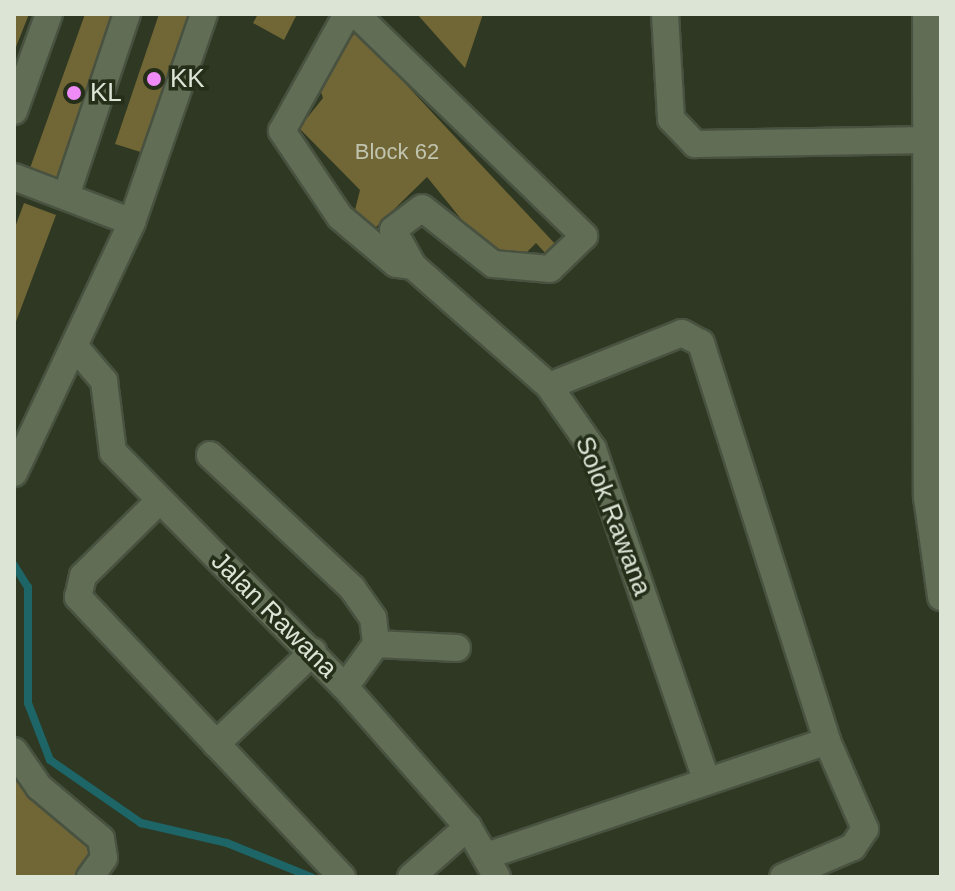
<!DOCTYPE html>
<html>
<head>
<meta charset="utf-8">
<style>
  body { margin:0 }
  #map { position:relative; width:955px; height:891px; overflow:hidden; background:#2e3822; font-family:Helvetica,sans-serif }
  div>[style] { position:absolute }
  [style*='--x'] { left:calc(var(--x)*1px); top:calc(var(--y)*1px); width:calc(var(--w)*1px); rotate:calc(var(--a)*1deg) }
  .stream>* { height:8px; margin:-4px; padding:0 4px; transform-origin:4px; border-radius:4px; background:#1d6566 }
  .building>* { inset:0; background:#716636 }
  .roads { filter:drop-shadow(2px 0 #495240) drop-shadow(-2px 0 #495240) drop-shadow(0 2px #495240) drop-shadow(0 -2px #495240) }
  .minor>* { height:26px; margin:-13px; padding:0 13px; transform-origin:13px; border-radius:13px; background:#616d55 }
  .dots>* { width:22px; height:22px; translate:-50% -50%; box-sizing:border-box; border:4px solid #242e19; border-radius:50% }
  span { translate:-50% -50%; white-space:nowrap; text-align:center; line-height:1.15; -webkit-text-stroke:7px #242e19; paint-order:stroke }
  .number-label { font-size:22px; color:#c1c4ae }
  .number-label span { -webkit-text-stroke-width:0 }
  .poi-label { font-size:26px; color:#dce4d6 }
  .left { translate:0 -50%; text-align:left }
  .street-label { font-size:26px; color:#dce4d6 }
  .frame { position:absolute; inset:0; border:16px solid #dce4d6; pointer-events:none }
</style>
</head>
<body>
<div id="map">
  <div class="stream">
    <div style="--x:14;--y:565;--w:26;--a:58"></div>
    <div style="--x:28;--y:587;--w:116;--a:90"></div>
    <div style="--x:28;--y:703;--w:61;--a:68.9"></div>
    <div style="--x:50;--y:760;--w:111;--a:34.7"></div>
    <div style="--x:141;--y:823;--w:88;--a:13.1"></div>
    <div style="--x:227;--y:843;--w:91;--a:22"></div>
  </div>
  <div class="building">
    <div style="clip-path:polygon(14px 14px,29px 14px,14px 52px)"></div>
    <div style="clip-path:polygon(85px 14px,119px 14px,58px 181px,29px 171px)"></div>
    <div style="clip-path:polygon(159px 14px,194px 14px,147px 154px,115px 144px)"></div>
    <div style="clip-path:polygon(258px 14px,297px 14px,284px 40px,253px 23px)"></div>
    <div style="clip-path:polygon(417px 14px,483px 14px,465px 68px)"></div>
    <div style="clip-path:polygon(357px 32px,558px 247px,548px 256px,536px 243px,524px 255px,499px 254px,479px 241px,427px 177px,374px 229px,355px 210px,360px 190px,299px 128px,323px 98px,317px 80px,335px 64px,329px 58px)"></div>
    <div style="clip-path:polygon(24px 203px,56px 215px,14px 327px,14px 230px)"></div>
    <div style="clip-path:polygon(14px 773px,100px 857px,80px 877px,14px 877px)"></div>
  </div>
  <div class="roads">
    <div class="minor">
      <div style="--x:665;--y:14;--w:105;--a:86.7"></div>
      <div style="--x:671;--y:119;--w:35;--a:46"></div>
      <div style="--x:695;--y:144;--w:234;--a:-1"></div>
      <div style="--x:926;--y:14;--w:483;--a:89.9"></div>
      <div style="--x:927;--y:497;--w:101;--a:82"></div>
      <div style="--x:357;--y:15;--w:317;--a:44.2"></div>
      <div style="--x:584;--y:236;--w:47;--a:135.9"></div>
      <div style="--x:550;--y:269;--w:57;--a:-175"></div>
      <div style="--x:493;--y:264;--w:90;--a:-141.7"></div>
      <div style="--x:422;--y:208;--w:36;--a:143"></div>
      <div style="--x:393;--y:230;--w:41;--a:60.9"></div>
      <div style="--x:413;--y:266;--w:17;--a:-173"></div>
      <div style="--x:396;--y:264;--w:73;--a:-140"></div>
      <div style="--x:340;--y:217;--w:104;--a:-124"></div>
      <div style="--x:282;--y:131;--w:129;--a:-60.9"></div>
      <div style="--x:345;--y:18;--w:12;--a:-14"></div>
      <div style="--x:14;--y:111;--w:103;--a:-70.2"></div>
      <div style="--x:14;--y:177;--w:126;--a:20.9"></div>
      <div style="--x:66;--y:196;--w:192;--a:-71.5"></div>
      <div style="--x:413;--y:266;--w:181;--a:41.4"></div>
      <div style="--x:549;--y:386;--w:77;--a:55.1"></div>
      <div style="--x:593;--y:449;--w:349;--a:71.1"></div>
      <div style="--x:75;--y:347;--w:45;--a:49.5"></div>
      <div style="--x:104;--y:381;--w:72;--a:82.8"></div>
      <div style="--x:113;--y:452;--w:330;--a:45.4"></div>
      <div style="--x:345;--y:687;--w:186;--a:48.7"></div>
      <div style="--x:468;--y:827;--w:58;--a:59.9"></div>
      <div style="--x:549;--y:386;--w:143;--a:-21.7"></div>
      <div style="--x:682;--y:333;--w:21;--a:28"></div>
      <div style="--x:701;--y:343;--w:417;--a:72.4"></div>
      <div style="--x:827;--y:741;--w:96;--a:66.6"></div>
      <div style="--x:865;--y:829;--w:22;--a:124"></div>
      <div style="--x:853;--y:847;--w:76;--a:156.8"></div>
      <div style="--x:210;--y:455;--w:195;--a:43.1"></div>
      <div style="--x:352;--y:588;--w:37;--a:55"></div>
      <div style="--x:373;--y:618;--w:26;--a:83"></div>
      <div style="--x:376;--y:644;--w:53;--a:125.8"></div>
      <div style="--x:14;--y:473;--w:277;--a:-64.8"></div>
      <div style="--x:132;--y:222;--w:220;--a:-70.9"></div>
      <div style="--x:159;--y:501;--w:107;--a:135.4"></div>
      <div style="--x:83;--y:576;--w:22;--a:103"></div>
      <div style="--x:78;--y:597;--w:385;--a:46.7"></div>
      <div style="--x:376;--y:644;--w:81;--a:2.8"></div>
      <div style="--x:216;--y:744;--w:134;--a:-43.5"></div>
      <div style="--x:14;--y:751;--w:44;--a:55.2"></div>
      <div style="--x:39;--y:787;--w:81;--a:40"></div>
      <div style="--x:101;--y:839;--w:19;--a:81"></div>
      <div style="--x:104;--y:858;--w:24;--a:126"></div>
      <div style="--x:489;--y:855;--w:357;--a:-18.6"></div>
      <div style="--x:411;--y:877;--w:76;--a:-41.3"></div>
    </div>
  </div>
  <div class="dots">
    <div style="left:154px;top:79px;background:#ef8bf7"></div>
    <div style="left:74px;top:93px;background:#ef8bf7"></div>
  </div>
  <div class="number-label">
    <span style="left:397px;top:152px">Block 62</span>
  </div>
  <div class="poi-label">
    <span class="left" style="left:170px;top:79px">KK</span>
    <span class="left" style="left:90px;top:93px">KL</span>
  </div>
  <div class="street-label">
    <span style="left:613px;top:516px;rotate:69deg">Solok Rawana</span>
    <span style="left:274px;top:615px;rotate:45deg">Jalan Rawana</span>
  </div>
  <div class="frame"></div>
</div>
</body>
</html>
